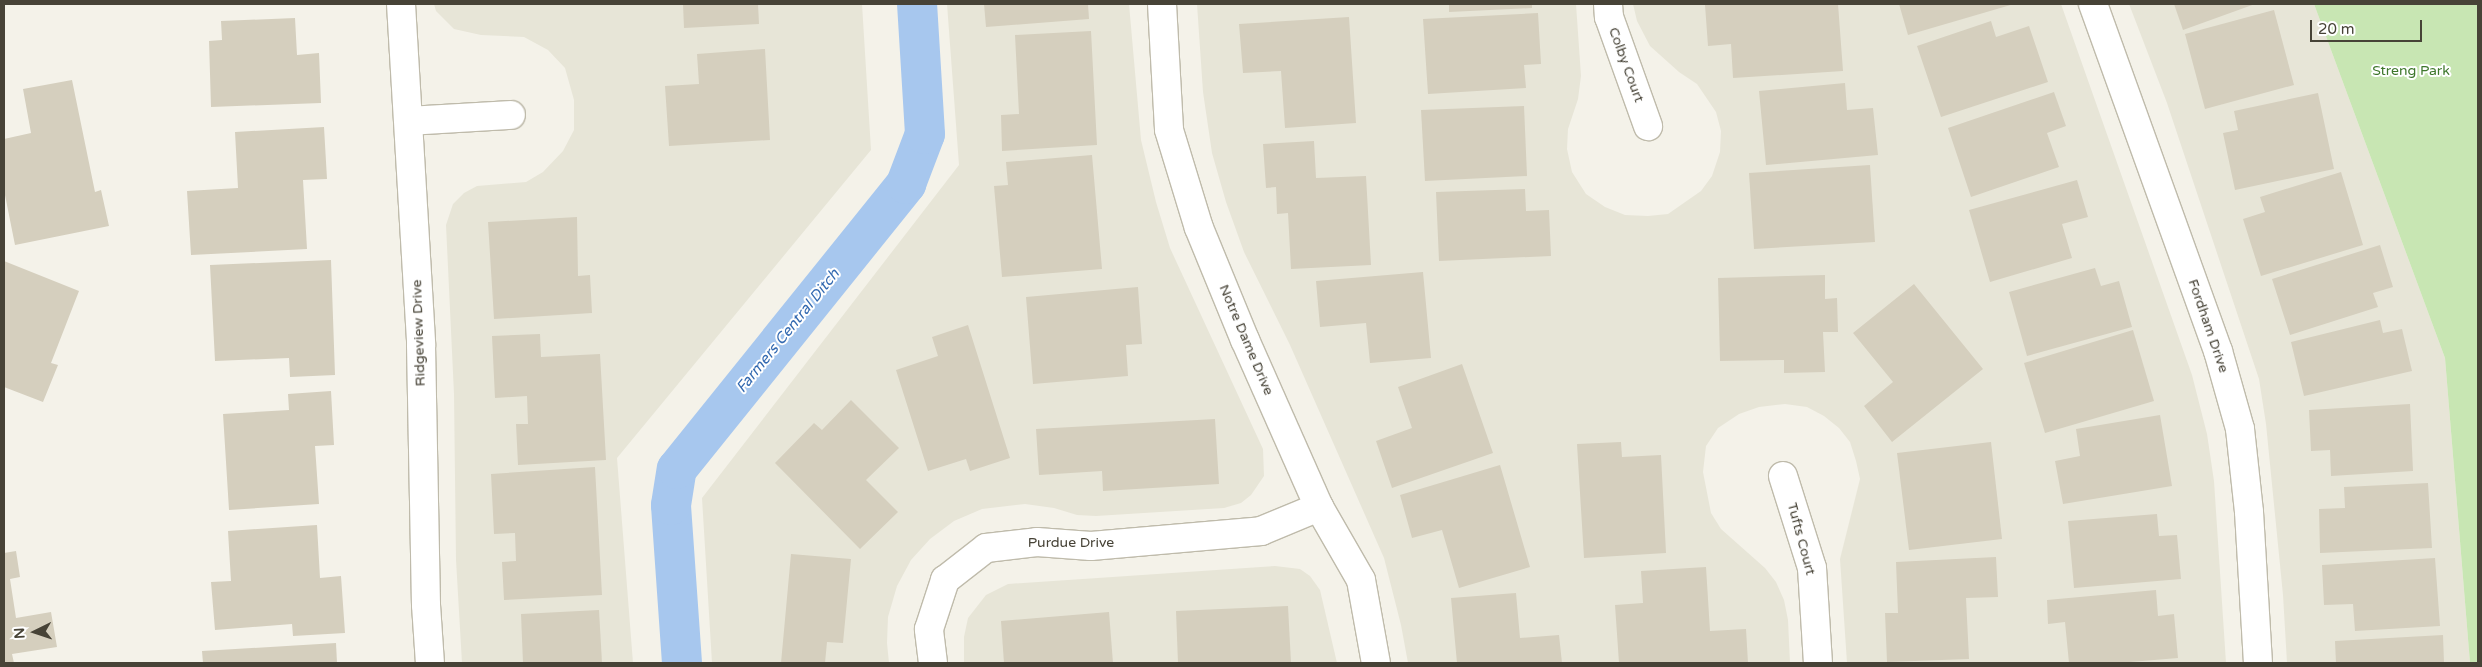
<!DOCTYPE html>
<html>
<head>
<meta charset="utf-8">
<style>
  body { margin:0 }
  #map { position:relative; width:2482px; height:667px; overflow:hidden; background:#f4f2e9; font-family:"Varela Round",sans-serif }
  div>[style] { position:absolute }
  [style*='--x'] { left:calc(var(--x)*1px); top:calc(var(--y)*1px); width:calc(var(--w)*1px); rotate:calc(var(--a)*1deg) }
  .residential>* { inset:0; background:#e7e5d7 }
  .green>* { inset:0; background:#c8e6b3 }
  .canal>* { height:40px; margin:-20px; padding:0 20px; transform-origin:20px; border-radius:20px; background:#a7c7ee }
  .building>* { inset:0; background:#d5cfbe }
  .roads { filter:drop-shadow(1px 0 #bfbbab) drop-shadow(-1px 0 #bfbbab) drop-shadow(0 1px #bfbbab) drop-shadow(0 -1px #bfbbab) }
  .minor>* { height:28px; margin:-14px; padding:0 14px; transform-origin:14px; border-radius:14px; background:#fff }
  span { translate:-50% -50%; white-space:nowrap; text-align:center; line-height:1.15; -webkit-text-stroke:4px #fff; paint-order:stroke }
  .street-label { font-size:14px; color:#474337 }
  .park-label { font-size:14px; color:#3e772c }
  .water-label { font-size:15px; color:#3369b0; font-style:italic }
  .frame { position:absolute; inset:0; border:5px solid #474337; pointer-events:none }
  .north { position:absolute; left:10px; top:607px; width:50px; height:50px; -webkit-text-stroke:4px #fff; paint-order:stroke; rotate:266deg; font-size:14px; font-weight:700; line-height:20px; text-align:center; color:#474337 }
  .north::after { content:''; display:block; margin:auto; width:18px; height:22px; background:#474337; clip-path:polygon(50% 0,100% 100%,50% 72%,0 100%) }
  .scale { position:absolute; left:2310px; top:20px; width:112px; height:22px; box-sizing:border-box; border:2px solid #474337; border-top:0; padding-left:6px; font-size:15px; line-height:18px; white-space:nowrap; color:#474337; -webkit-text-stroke:4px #fff; paint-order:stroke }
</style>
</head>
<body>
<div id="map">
  <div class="residential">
    <div style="clip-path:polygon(434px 4px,862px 4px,871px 150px,617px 458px,633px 663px,462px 663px,456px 560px,454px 394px,446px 225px,453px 204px,464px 193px,477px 186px,526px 182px,543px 172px,563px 151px,574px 130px,574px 100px,565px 68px,548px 50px,524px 37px,481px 35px,454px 29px,436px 11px)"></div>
    <div style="clip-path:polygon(947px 4px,1129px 4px,1141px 140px,1156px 202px,1170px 248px,1263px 449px,1264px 476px,1251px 495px,1241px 503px,1224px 508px,1096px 516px,1077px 515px,1054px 508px,1025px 504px,982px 509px,954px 521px,930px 539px,911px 560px,897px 586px,888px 617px,887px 643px,889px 663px,712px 663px,702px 498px,959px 165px)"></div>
    <div style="clip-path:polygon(1197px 4px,1576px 4px,1581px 76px,1578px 99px,1568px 129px,1567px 149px,1572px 172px,1586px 194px,1605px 207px,1625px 215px,1648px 216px,1668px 214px,1701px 191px,1712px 176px,1720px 152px,1721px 131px,1716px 112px,1697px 84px,1679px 72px,1650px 46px,1637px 21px,1633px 4px,2061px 4px,2192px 375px,2207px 434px,2214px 481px,2226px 663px,1847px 663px,1840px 559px,1860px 479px,1856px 461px,1850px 442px,1839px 428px,1824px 416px,1807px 407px,1785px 404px,1759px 407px,1739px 414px,1718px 428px,1706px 446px,1703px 472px,1711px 513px,1721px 529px,1765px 568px,1776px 582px,1784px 600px,1788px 620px,1790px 663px,1408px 663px,1401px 625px,1384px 558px,1290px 345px,1244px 252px,1226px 202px,1212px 153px,1203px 92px)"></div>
    <div style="clip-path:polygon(2129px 4px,2314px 4px,2445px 358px,2470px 663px,2287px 663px,2283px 595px,2266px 424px,2259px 379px,2167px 103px)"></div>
    <div style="clip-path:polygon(1275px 566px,1300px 569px,1310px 576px,1320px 590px,1337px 663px,964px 663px,964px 637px,968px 618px,986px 595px,1008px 584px)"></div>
  </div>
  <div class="green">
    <div style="clip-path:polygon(2314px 4px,2478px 4px,2478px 663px,2470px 663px,2445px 358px)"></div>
  </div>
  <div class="canal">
    <div style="--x:682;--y:663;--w:158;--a:-94"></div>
    <div style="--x:671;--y:505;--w:36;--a:-81"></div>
    <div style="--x:677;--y:469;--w:366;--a:-51.2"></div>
    <div style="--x:906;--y:184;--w:53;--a:-69.2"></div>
    <div style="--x:925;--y:134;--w:130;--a:-93.5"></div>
  </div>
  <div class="building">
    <div style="clip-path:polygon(683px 4px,758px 4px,759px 24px,684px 28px)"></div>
    <div style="clip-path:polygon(984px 4px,1088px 4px,1089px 19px,986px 27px)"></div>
    <div style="clip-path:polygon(1449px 4px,1532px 4px,1532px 8px,1449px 12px)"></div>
    <div style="clip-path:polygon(1725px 4px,1838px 4px,1843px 71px,1733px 78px,1731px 44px,1708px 46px,1705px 5px)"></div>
    <div style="clip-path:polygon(1899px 4px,2014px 4px,1908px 35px)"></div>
    <div style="clip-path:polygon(2174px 4px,2255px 4px,2183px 30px)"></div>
    <div style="clip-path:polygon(2274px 10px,2294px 85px,2205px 109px,2185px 34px)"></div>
    <div style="clip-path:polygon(1538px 13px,1541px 64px,1524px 65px,1526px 88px,1428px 94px,1423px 19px)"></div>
    <div style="clip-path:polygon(1349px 17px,1356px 123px,1285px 128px,1281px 71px,1243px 73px,1239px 24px)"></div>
    <div style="clip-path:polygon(295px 18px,297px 55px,319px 53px,321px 103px,211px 107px,209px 41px,222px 40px,221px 21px)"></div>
    <div style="clip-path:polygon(1991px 21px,1996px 37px,2029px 26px,2048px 82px,1941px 117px,1917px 46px)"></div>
    <div style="clip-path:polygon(1091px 31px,1097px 145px,1002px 151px,1001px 115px,1019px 114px,1015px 35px)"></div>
    <div style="clip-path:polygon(765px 49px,770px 140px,669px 146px,665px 86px,699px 84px,697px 54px)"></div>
    <div style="clip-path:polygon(72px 80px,95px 192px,101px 190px,109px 226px,15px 245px,4px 190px,4px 139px,31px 133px,23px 89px)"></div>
    <div style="clip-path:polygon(1845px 83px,1847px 110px,1873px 108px,1878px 155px,1766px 165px,1759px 91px)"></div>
    <div style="clip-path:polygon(2054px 92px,2066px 126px,2047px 133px,2059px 167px,1971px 197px,1948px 128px)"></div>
    <div style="clip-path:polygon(2318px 93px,2334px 169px,2235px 190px,2223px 133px,2238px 130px,2234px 111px)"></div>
    <div style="clip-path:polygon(1524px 106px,1527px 176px,1425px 181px,1421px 110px)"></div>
    <div style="clip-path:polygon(324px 127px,327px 179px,303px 180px,307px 249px,191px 255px,187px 191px,238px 188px,235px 132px)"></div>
    <div style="clip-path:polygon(1314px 141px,1316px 178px,1366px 176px,1371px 265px,1291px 269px,1288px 213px,1277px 214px,1276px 187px,1266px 188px,1263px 144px)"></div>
    <div style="clip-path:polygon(1092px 155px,1102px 269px,1002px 277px,994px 186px,1008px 185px,1006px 162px)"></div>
    <div style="clip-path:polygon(1870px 165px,1875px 242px,1754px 249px,1749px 173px)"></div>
    <div style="clip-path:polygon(2341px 172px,2363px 245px,2261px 276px,2243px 219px,2265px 212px,2260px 197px)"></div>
    <div style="clip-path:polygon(2077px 180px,2088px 217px,2062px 224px,2072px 258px,1990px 282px,1969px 210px)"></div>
    <div style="clip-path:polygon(1525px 189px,1526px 211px,1549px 210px,1551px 256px,1439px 261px,1436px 192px)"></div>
    <div style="clip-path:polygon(577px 217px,578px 276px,590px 275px,592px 313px,494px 319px,488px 222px)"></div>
    <div style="clip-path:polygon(2380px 245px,2393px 287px,2373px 293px,2378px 307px,2290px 335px,2272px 279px)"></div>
    <div style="clip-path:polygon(331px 260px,335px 375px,290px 377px,289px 358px,215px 361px,210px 265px)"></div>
    <div style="clip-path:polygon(4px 261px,79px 291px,51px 363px,58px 365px,43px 402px,4px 387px)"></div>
    <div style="clip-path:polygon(2095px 268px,2101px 286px,2119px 281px,2132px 327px,2027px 356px,2009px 292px)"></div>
    <div style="clip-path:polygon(1423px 272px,1431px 358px,1370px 363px,1366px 323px,1320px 327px,1316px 281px)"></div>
    <div style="clip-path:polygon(1825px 275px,1825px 299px,1837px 298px,1838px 332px,1823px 332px,1825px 372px,1784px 373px,1784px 360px,1720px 361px,1718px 278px)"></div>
    <div style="clip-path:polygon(1914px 284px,1983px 369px,1892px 442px,1864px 406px,1893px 382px,1853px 333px)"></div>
    <div style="clip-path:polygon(1138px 287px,1142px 344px,1126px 345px,1128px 376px,1033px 384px,1026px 297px)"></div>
    <div style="clip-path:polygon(2380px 320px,2383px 333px,2402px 329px,2412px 371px,2304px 396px,2291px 342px)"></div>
    <div style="clip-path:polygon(968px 325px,1010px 458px,970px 471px,966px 459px,928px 471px,896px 370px,938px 356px,932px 337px)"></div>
    <div style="clip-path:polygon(2133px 330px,2154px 401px,2045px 433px,2024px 363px)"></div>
    <div style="clip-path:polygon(540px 334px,541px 357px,600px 354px,606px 460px,518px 465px,516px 424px,528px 424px,527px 396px,495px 398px,492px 336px)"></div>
    <div style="clip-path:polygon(1462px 364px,1493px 453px,1392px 488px,1376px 441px,1412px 428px,1398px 387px)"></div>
    <div style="clip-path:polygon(331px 391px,334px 445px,315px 446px,319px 504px,229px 510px,223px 414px,289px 410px,288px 394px)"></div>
    <div style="clip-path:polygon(851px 400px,899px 448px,866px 480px,898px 512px,860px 549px,775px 463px,814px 423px,822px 430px)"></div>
    <div style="clip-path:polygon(2410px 404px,2413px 471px,2331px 476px,2330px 450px,2311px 451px,2309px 410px)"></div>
    <div style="clip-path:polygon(2160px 415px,2172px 486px,2063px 504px,2055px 461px,2080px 456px,2076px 429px)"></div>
    <div style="clip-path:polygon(1215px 419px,1219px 484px,1103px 491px,1102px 471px,1039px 475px,1036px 429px)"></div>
    <div style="clip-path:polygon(1621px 442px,1622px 457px,1661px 455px,1666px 553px,1584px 558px,1577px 444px)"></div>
    <div style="clip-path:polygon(1991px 442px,2002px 539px,1909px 550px,1897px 453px)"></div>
    <div style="clip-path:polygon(1500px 465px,1530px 567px,1459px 588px,1442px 530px,1412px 538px,1400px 495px)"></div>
    <div style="clip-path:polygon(595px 467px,602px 595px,504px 600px,502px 562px,516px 561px,515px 533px,494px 534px,491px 474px)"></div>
    <div style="clip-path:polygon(2428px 483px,2432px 548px,2320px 553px,2319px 509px,2345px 508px,2344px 487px)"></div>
    <div style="clip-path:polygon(2157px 514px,2159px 536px,2177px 535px,2181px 579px,2074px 588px,2068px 521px)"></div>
    <div style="clip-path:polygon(317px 525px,320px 578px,341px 576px,345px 633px,293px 636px,292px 624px,215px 630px,211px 582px,231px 581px,228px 531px)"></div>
    <div style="clip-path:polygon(16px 551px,20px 577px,10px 579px,16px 618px,51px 612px,57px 647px,12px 654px,14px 663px,4px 663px,4px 553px)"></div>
    <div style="clip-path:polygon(791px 554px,851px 559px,843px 643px,827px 642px,825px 663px,781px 663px)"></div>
    <div style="clip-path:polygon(1996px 557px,1998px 597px,1966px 598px,1969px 659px,1887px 662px,1885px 613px,1898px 613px,1896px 562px)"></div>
    <div style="clip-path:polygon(2435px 558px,2440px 626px,2355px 631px,2353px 604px,2324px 605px,2322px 565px)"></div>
    <div style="clip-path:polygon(1706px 567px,1710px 631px,1746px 629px,1748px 663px,1619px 663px,1615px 605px,1643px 603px,1641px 571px)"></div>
    <div style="clip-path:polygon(2156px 590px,2158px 616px,2174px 614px,2178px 658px,2118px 663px,2069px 663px,2065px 622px,2048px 624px,2047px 600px)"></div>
    <div style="clip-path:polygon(1516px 593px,1520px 638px,1559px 635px,1562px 663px,1457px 663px,1451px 598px)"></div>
    <div style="clip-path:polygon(1288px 606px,1291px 663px,1178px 663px,1176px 611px)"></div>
    <div style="clip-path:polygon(599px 610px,602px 663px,523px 663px,521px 614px)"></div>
    <div style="clip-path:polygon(1109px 612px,1113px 663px,1004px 663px,1001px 621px)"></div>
    <div style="clip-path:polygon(2443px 635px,2444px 663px,2336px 663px,2335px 641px)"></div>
    <div style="clip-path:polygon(336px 643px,337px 663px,203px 663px,202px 651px)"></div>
  </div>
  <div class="roads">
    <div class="minor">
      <div style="--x:401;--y:4;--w:342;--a:86.6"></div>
      <div style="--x:421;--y:345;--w:260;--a:88.9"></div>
      <div style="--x:426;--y:605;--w:58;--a:86.1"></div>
      <div style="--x:1162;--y:4;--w:126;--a:86.8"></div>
      <div style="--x:1169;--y:130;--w:102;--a:73"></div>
      <div style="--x:1199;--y:228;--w:121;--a:67.7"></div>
      <div style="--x:1245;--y:340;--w:183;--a:66.1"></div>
      <div style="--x:1319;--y:507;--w:84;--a:60.1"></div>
      <div style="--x:1361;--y:580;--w:84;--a:79.8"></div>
      <div style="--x:1608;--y:4;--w:13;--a:86"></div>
      <div style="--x:1609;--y:17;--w:116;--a:70.3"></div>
      <div style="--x:2093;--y:4;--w:369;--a:70.2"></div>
      <div style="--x:2218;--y:351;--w:81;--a:74.2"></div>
      <div style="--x:2240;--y:429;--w:83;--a:83.8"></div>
      <div style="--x:2249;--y:512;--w:151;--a:86.6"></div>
      <div style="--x:409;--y:121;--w:102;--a:-3.4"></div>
      <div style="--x:1783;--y:476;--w:96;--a:72.5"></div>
      <div style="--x:1812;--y:568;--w:95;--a:86.4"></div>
      <div style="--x:933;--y:663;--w:34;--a:-97"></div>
      <div style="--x:929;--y:629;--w:52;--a:-71.9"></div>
      <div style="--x:945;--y:580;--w:52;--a:-38"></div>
      <div style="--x:986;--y:548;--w:51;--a:-6.7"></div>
      <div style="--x:1037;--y:542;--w:54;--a:4.2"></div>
      <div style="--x:1091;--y:546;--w:171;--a:-5"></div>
      <div style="--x:1261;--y:531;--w:63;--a:-22.5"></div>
    </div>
  </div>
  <div class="street-label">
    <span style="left:1626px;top:65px;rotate:70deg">Colby Court</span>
    <span style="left:2208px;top:326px;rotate:71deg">Fordham Drive</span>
    <span style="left:419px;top:333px;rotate:-92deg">Ridgeview Drive</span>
    <span style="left:1246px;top:340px;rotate:67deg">Notre Dame Drive</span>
    <span style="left:1801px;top:539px;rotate:75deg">Tufts Court</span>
    <span style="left:1071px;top:543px">Purdue Drive</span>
  </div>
  <div class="park-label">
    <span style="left:2411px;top:71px">Streng Park</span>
  </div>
  <div class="water-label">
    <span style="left:788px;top:331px;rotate:-51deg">Farmers Central Ditch</span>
  </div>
  <div class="frame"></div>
  <div class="north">N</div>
  <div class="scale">20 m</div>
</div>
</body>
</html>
